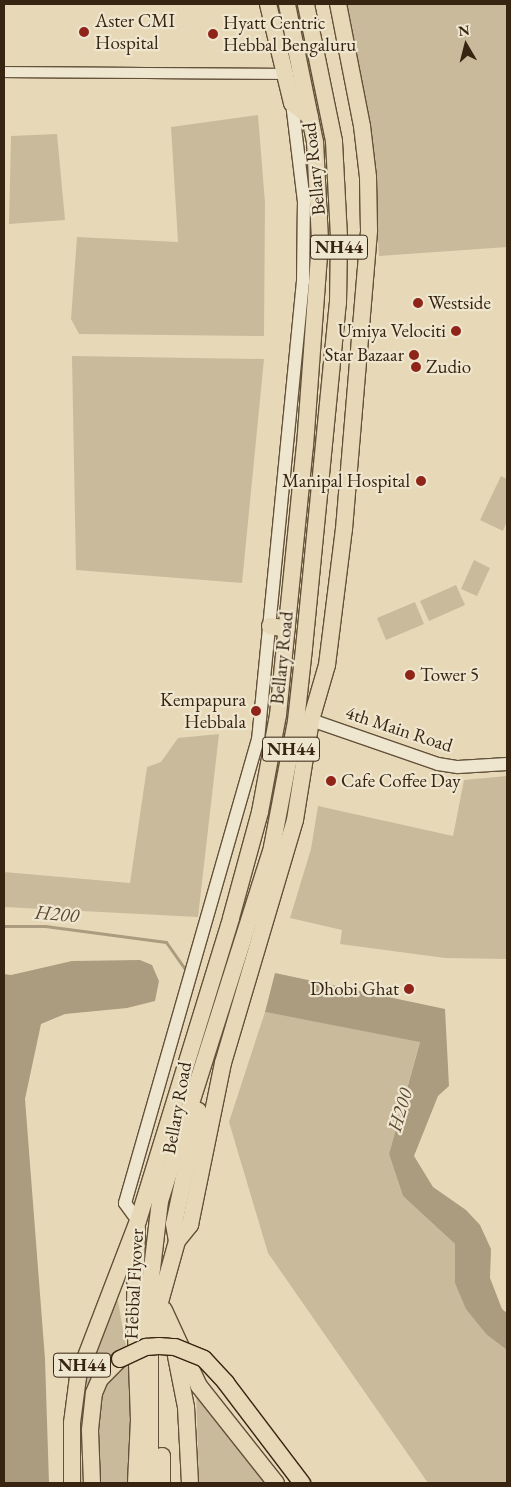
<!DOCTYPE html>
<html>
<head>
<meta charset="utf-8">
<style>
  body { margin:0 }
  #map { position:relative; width:511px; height:1487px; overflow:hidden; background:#e7d9b7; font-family:"EB Garamond",serif }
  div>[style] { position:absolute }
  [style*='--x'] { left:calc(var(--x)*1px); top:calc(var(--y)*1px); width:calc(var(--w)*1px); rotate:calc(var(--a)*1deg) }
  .green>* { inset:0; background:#c9ba9b }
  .water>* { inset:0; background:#ab9b7f }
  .stream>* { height:3px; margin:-1.5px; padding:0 1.5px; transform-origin:1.5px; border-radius:1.5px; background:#ab9b7f }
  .roads { filter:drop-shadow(1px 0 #63513a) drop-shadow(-1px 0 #63513a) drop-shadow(0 1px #63513a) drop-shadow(0 -1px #63513a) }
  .minor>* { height:10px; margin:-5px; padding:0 5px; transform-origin:5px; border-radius:5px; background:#efe6d0 }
  .tertiary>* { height:12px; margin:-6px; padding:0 6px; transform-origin:6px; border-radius:6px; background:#efe6d0 }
  .trunk>* { height:16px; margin:-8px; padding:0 8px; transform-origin:8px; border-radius:8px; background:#e7d9b7 }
  .bridges { filter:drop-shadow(1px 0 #372411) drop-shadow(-1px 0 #372411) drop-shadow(0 1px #372411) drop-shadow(0 -1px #372411) }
  .trunk-bridge>* { height:16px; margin:-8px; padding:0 8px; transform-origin:8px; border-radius:8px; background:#e7d9b7 }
  .dots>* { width:14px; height:14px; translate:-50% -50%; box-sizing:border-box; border:2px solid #efe6d0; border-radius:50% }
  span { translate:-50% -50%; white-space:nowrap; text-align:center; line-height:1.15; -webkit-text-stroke:4.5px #efe6d0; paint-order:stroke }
  .shield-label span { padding:1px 4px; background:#efe6d0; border:1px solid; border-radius:4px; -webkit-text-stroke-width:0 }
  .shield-label { font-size:18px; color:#372411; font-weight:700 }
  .poi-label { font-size:19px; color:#372411 }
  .left { translate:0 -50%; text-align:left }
  .right { translate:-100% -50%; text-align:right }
  .street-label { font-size:19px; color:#372411 }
  .water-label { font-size:20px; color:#5a4832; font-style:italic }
  .frame { position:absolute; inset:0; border:5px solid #372411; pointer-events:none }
  .north { position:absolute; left:441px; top:20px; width:50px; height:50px; -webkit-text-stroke:4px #efe6d0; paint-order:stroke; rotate:352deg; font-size:14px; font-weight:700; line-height:20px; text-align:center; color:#372411 }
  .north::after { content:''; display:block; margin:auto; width:18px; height:22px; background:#372411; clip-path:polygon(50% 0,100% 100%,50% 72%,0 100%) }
</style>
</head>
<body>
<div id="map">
  <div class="green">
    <div style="clip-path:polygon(347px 4px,507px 4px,507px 247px,379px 256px,371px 131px)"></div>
    <div style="clip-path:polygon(258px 115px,265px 203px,264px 336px,79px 334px,71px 319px,77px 237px,178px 242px,171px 127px)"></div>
    <div style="clip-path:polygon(57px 134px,65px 220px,9px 224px,11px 136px)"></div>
    <div style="clip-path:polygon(72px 356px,264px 359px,242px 583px,76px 570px)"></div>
    <div style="clip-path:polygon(501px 476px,507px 479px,507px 521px,503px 531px,480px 520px)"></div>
    <div style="clip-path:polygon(474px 560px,490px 568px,477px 596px,461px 589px)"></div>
    <div style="clip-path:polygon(456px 585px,465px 605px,429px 621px,420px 601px)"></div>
    <div style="clip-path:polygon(415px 602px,424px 624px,386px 640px,377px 618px)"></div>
    <div style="clip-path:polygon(219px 734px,198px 917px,4px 907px,4px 872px,130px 883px,147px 767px,161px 762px,178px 738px)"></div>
    <div style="clip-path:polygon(507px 776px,507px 959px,445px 958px,340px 944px,342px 930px,290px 918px,311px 849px,318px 806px,453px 836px,464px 780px)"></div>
    <div style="clip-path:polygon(265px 1012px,420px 1041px,389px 1154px,403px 1196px,455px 1244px,455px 1283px,487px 1335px,507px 1350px,507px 1483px,428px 1483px,268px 1253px,229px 1122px)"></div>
    <div style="clip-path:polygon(112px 1301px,118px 1301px,138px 1415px,134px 1483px,81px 1483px,84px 1385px)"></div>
    <div style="clip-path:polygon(196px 1391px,268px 1483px,199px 1483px)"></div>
  </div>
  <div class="water">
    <div style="clip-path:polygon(140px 960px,152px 965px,159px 981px,155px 1001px,127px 1008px,65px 1014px,41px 1024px,25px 1099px,45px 1359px,49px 1483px,4px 1483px,4px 974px,11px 975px,72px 961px)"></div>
    <div style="clip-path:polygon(275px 973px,445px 1009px,449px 1086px,438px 1096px,414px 1156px,433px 1187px,466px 1210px,480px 1225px,491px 1249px,490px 1278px,502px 1309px,507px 1313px,507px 1350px,487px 1335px,466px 1309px,455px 1283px,455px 1244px,403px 1196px,389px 1154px,420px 1042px,265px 1012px)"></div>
  </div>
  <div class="stream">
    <div style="--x:4;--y:926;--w:41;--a:0"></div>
    <div style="--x:45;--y:926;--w:122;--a:7.5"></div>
    <div style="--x:166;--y:942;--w:32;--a:55"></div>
  </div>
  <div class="roads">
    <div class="minor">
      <div style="--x:4;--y:72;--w:284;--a:0.4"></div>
    </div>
    <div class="tertiary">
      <div style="--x:311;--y:720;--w:134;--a:19.1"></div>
      <div style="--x:438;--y:764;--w:20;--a:9"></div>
      <div style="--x:458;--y:767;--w:49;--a:-3.5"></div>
      <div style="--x:138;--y:1221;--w:22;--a:-126"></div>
      <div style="--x:125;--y:1203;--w:482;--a:-74"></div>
      <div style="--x:258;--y:740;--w:461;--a:-84.4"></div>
      <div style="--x:303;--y:281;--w:79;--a:-89.3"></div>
      <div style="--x:304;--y:202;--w:100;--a:-96.9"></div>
    </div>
    <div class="trunk">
      <div style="--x:268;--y:4;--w:102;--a:76.4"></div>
      <div style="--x:292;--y:103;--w:23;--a:38"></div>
      <div style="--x:270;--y:626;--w:17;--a:10"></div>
      <div style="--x:177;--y:1241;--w:21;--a:-51"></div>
      <div style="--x:190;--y:1225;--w:165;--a:-78.5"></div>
      <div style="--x:223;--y:1063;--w:253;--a:-73.5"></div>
      <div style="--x:295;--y:820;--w:101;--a:-80.9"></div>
      <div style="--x:311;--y:720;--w:57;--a:-73.8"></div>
      <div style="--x:327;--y:665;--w:137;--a:-82.9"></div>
      <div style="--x:344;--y:529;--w:300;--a:-85.2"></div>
      <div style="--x:369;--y:230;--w:53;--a:-91.1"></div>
      <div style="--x:368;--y:177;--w:51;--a:-96.7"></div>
      <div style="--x:362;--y:126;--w:124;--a:-101.1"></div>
      <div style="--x:164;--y:1310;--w:84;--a:65.3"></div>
      <div style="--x:199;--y:1386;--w:124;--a:51.6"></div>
      <div style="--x:161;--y:1339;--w:37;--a:-92"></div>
      <div style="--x:160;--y:1302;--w:63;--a:-74.4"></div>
      <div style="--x:177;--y:1241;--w:17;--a:-100"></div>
      <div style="--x:174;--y:1224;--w:116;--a:-78"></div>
      <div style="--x:175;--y:1351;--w:57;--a:78.9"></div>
      <div style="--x:186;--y:1407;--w:76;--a:87"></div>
      <div style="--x:162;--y:1456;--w:27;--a:90"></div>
      <div style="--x:72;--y:1483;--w:60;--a:-90"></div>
      <div style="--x:72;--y:1423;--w:46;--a:-82.6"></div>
      <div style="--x:78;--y:1377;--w:167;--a:-69"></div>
      <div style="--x:138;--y:1221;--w:317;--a:-72.9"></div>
      <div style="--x:231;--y:918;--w:110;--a:-74.7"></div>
      <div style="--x:260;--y:812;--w:99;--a:-79.5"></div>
      <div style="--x:278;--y:715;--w:270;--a:-84.3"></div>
      <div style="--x:305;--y:446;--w:207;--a:-85.8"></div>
      <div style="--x:320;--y:240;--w:98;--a:-92.9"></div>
      <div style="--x:315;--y:142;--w:141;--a:-101.5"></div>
      <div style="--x:92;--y:1483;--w:53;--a:-92.2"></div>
      <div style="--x:90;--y:1430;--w:37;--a:-84"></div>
      <div style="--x:94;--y:1393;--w:15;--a:-67"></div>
      <div style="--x:100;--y:1379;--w:28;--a:-45"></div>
      <div style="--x:136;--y:1483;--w:63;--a:-87.3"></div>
      <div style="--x:139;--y:1420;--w:116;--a:-92"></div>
      <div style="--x:135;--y:1304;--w:76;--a:-88.5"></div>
      <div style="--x:150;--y:1483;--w:197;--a:-90"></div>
      <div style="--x:150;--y:1286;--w:86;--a:-83.3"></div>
      <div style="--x:160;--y:1201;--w:371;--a:-72.4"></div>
      <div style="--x:272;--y:847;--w:128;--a:-79.2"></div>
      <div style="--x:296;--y:721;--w:73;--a:-83.7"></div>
      <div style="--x:304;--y:648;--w:347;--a:-84.4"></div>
      <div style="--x:338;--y:303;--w:66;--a:-89.1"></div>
      <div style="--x:339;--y:237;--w:96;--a:-93"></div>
      <div style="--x:334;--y:141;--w:140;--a:-101.6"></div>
    </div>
  </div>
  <div class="bridges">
    <div class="trunk-bridge">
      <div style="--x:120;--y:1359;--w:29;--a:-25"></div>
      <div style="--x:146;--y:1347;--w:13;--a:-4"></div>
      <div style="--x:159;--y:1346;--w:16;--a:4"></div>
      <div style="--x:175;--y:1347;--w:31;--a:22"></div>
      <div style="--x:204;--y:1359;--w:33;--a:47"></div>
      <div style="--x:226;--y:1383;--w:126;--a:52.8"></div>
    </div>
  </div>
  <div class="dots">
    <div style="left:84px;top:32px;background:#8f2418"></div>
    <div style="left:213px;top:34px;background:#8f2418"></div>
    <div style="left:418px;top:303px;background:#8f2418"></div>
    <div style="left:456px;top:331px;background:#8f2418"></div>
    <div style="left:414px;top:355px;background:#8f2418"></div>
    <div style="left:416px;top:367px;background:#8f2418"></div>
    <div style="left:421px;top:481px;background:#8f2418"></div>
    <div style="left:410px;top:675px;background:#8f2418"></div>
    <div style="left:256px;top:711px;background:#8f2418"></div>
    <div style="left:331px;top:781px;background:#8f2418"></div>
    <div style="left:409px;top:989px;background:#8f2418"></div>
  </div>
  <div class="shield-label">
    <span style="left:339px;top:247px">NH44</span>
    <span style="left:291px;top:749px">NH44</span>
    <span style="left:82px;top:1365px">NH44</span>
  </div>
  <div class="poi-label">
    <span class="left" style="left:95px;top:32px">Aster CMI<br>Hospital</span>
    <span class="left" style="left:223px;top:34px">Hyatt Centric<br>Hebbal Bengaluru</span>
    <span class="left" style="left:428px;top:303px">Westside</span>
    <span class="right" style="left:446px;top:331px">Umiya Velociti</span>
    <span class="right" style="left:404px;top:355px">Star Bazaar</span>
    <span class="left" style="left:426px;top:367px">Zudio</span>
    <span class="right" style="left:410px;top:481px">Manipal Hospital</span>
    <span class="left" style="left:420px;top:675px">Tower 5</span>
    <span class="right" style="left:246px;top:711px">Kempapura<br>Hebbala</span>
    <span class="left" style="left:341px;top:781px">Cafe Coffee Day</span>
    <span class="right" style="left:399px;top:989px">Dhobi Ghat</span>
  </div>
  <div class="street-label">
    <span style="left:314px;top:169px;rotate:-96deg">Bellary Road</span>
    <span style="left:282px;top:658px;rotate:-84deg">Bellary Road</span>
    <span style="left:399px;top:729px;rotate:18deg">4th Main Road</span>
    <span style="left:177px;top:1108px;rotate:-80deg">Bellary Road</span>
    <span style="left:134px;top:1284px;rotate:-87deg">Hebbal Flyover</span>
  </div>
  <div class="water-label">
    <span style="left:57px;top:914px;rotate:5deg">H200</span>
    <span style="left:400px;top:1110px;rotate:-74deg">H200</span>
  </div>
  <div class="frame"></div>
  <div class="north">N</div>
</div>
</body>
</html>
